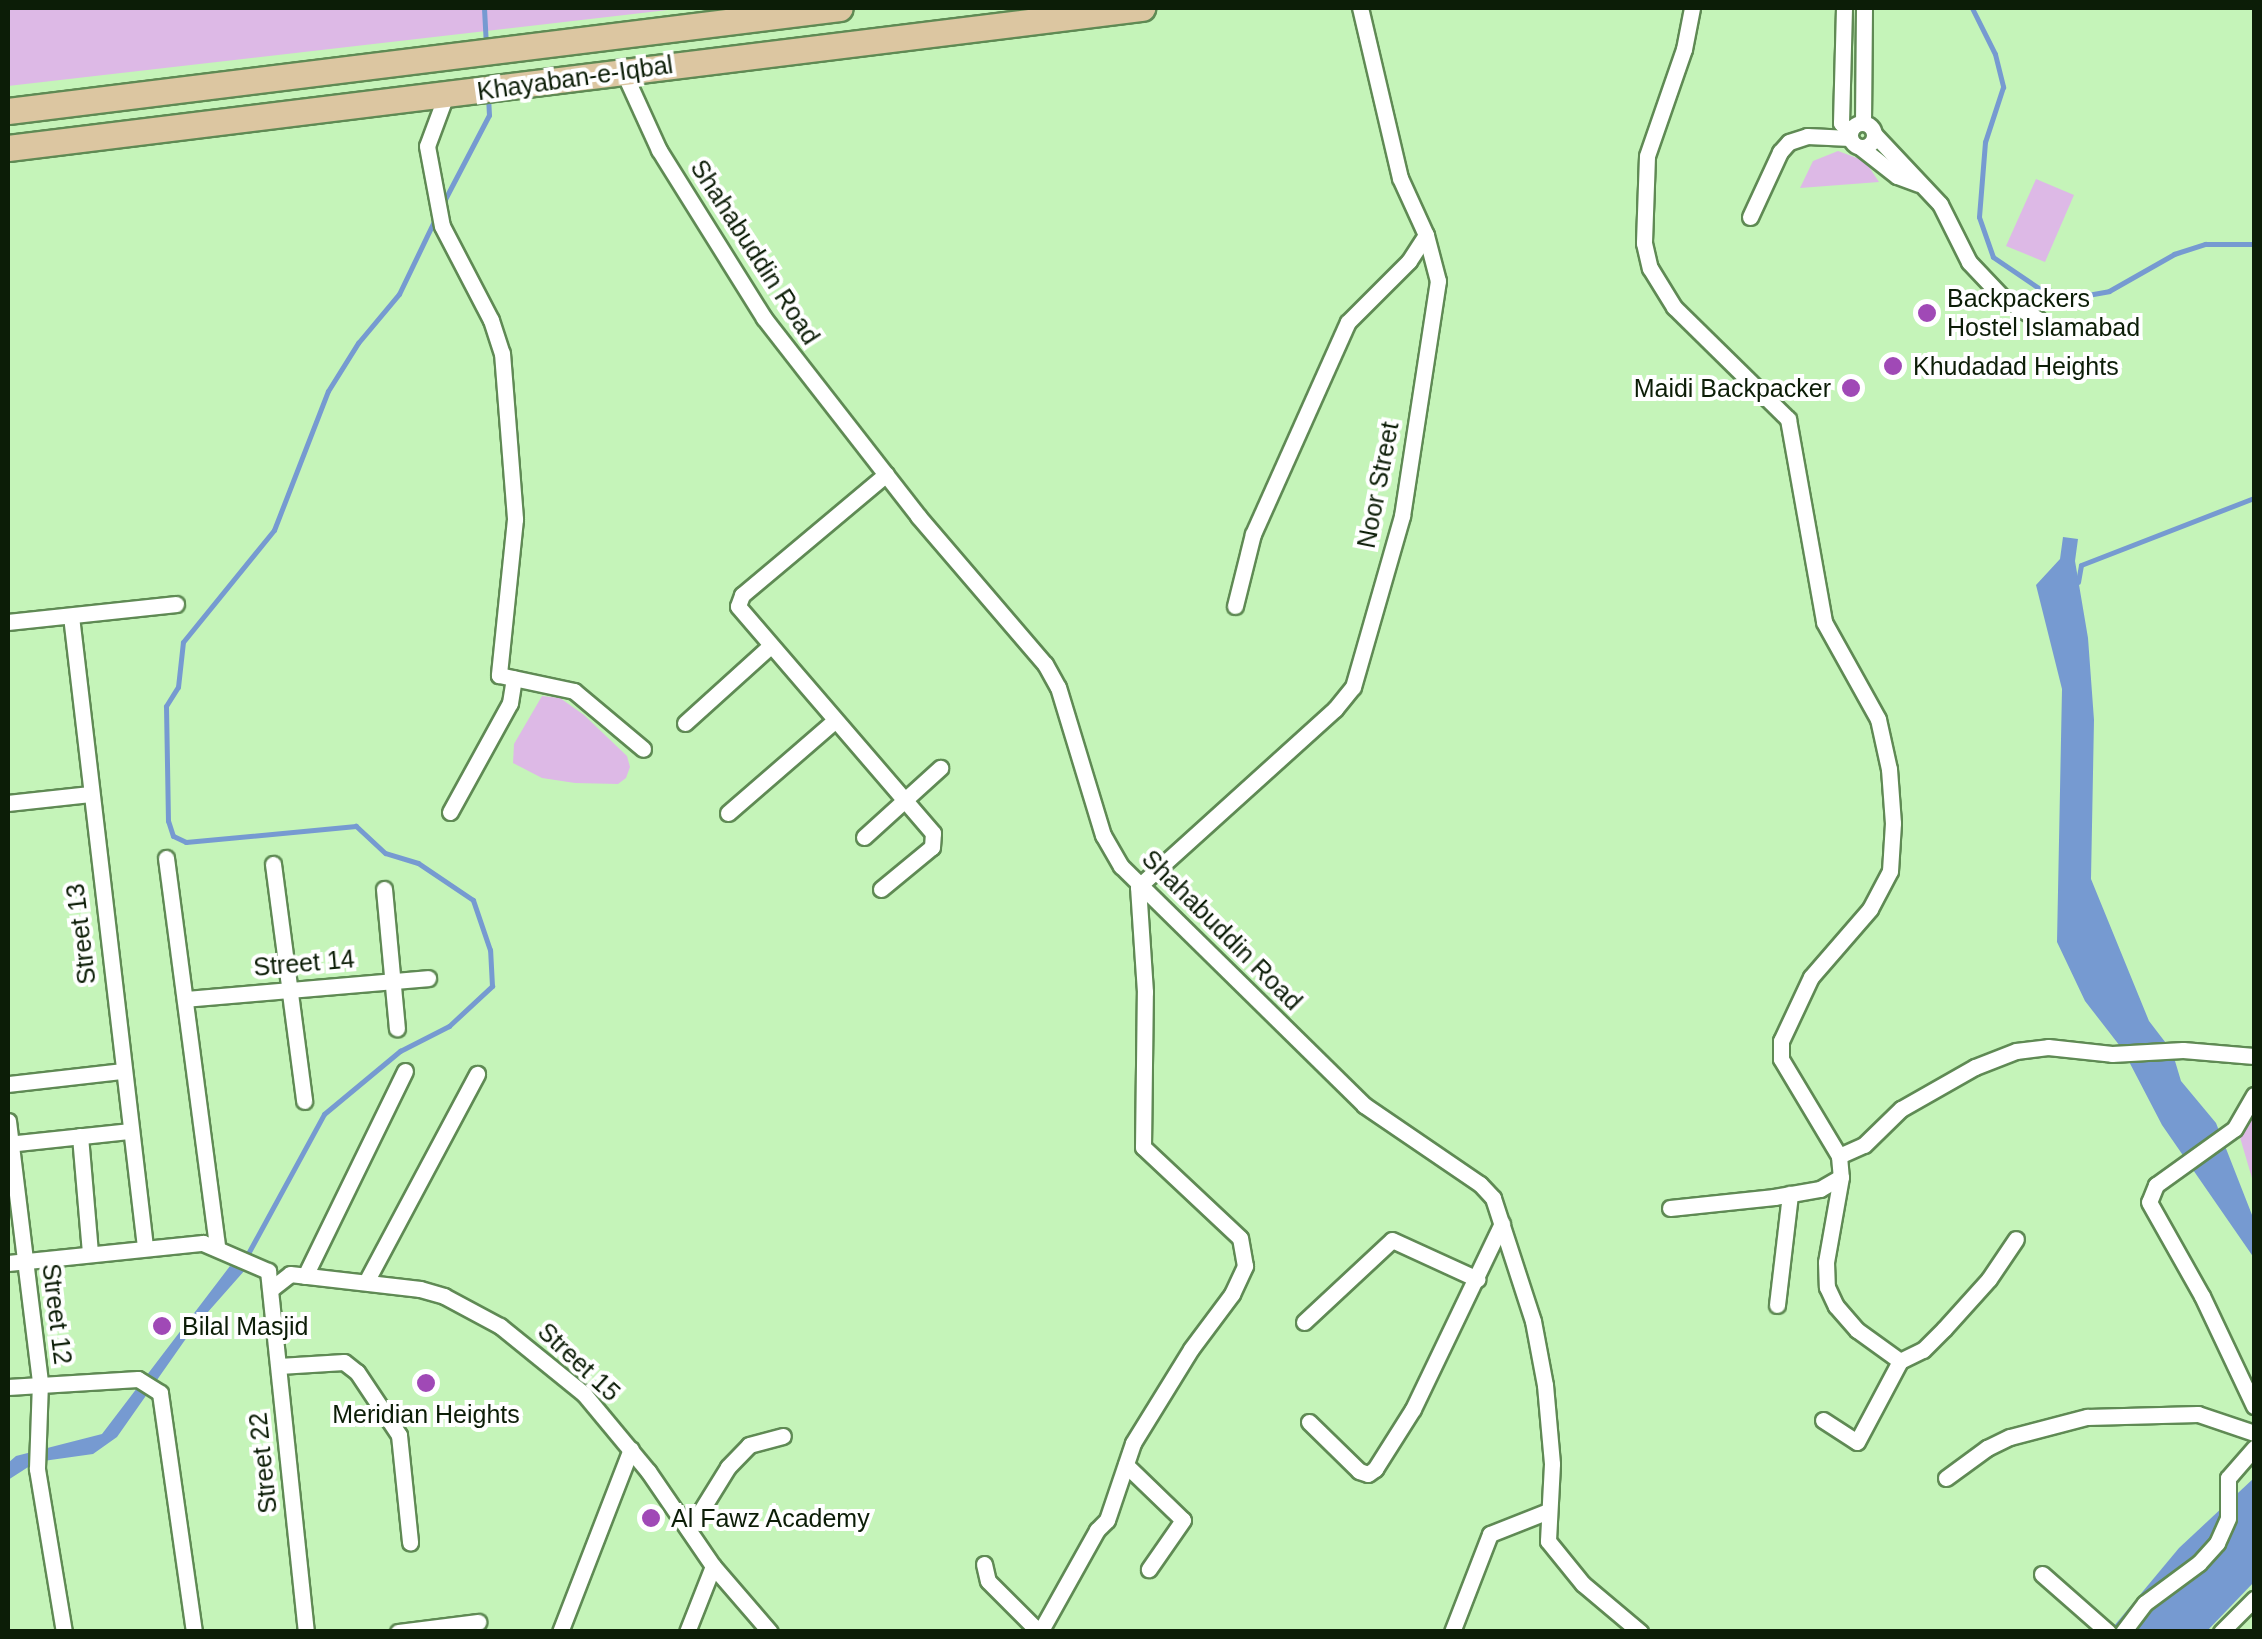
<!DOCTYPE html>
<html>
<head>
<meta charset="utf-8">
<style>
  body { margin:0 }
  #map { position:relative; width:2262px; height:1639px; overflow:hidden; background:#c5f4b9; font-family:Arial,sans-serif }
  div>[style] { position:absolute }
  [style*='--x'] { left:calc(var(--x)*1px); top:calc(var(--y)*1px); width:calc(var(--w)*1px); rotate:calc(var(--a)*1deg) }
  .green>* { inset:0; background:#ddb9e6 }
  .water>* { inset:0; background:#769ad1 }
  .stream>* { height:5px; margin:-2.5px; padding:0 2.5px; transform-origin:2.5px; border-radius:2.5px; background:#769ad1 }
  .roads { filter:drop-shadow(2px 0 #5f8a54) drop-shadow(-2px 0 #5f8a54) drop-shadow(0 2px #5f8a54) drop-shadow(0 -2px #5f8a54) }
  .minor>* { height:15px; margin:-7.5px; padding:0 7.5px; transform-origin:7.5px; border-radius:7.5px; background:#fff }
  .minor>.ring { margin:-7.5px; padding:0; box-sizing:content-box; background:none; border:15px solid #fff; border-radius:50% }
  .primary>* { height:25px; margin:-12.5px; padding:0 12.5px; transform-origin:12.5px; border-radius:12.5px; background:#dcc6a1 }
  .dots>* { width:28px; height:28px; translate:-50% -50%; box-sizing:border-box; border:5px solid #fff; border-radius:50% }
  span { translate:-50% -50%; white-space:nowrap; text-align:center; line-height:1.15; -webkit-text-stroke:8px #fff; paint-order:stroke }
  .street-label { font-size:25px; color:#0c1d07 }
  .poi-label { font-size:25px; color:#0c1d07 }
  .left { translate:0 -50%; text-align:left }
  .right { translate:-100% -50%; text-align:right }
  .frame { position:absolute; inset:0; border:10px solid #0c1d07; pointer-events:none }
</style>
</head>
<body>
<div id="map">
  <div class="green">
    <div style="clip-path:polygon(8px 8px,685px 8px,8px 86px)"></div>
    <div style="clip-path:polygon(1838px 151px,1865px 161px,1879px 182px,1800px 188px,1813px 161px)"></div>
    <div style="clip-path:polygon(2036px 179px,2074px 195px,2045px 262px,2006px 246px)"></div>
    <div style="clip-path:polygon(542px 696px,560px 698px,584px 715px,627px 756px,630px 767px,626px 778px,618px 784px,575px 783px,542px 778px,513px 763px,514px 744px)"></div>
    <div style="clip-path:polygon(2254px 1110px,2254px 1185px,2239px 1134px)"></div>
  </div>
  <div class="water">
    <div style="clip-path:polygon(2063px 537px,2078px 539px,2075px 561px,2088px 638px,2094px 720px,2091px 879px,2149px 1021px,2172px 1051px,2181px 1081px,2216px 1123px,2254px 1220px,2254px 1258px,2162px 1125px,2123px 1050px,2085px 1001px,2057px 942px,2062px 689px,2036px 585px,2060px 559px)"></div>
    <div style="clip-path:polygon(230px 1266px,245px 1270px,192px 1330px,117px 1437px,93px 1454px,36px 1462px,8px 1480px,8px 1463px,16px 1456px,102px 1434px)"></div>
    <div style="clip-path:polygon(2254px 1478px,2254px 1582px,2207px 1631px,2109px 1632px,2179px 1548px)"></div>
  </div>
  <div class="stream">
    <div style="--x:484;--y:8;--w:37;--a:87"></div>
    <div style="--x:1972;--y:8;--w:51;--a:63.4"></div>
    <div style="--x:1995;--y:54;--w:34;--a:76"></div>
    <div style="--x:2003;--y:87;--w:58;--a:108.1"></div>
    <div style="--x:1985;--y:142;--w:75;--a:94.6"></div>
    <div style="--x:1979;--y:217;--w:42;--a:70.7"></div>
    <div style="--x:1993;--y:257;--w:57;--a:34.2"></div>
    <div style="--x:2040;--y:289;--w:43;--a:9.5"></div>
    <div style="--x:2082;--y:296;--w:27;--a:-10"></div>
    <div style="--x:2109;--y:291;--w:75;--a:-29.6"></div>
    <div style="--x:2174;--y:254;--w:33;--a:-18"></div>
    <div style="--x:2205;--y:244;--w:49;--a:0"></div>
    <div style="--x:443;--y:203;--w:99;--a:-62.4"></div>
    <div style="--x:489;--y:115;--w:19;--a:-93"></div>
    <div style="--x:2078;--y:582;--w:17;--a:-80"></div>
    <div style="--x:2081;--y:565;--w:186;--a:-21.2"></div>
    <div style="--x:245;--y:1259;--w:165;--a:-61.4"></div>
    <div style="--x:324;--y:1114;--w:99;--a:-39.7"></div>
    <div style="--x:400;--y:1051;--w:55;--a:-27"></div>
    <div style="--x:449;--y:1026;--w:59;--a:-42.9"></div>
    <div style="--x:492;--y:986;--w:36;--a:-93"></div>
    <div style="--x:490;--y:950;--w:53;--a:-108.8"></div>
    <div style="--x:473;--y:900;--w:66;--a:-146.1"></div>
    <div style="--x:418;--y:863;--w:34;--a:-163"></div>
    <div style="--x:385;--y:853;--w:40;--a:-137"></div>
    <div style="--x:356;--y:826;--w:171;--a:174.6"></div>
    <div style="--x:186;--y:842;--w:14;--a:-155"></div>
    <div style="--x:173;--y:836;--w:16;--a:-108"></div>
    <div style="--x:168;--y:821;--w:115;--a:-91"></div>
    <div style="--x:166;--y:706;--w:22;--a:-58"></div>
    <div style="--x:178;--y:687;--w:45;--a:-83.7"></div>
    <div style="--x:183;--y:642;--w:144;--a:-50.9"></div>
    <div style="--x:274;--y:530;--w:149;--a:-68.8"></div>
    <div style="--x:328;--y:391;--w:57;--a:-58"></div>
    <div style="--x:358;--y:343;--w:64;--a:-50.1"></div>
    <div style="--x:399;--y:294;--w:85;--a:-64.3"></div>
  </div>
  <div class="roads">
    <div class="minor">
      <div style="--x:1692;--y:8;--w:42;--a:101"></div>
      <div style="--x:1684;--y:49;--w:113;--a:109.1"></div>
      <div style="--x:1647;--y:156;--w:87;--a:92"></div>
      <div style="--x:1644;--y:243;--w:26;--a:77"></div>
      <div style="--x:1650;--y:268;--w:46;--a:58.4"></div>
      <div style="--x:1674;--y:307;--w:160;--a:44.5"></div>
      <div style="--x:1788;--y:419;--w:206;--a:79.9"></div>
      <div style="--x:1824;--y:622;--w:111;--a:60.9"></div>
      <div style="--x:1878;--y:719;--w:51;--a:77.6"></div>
      <div style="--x:1889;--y:769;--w:54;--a:85.8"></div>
      <div style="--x:1893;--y:823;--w:48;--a:93.6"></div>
      <div style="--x:1890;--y:871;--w:43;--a:117.8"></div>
      <div style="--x:1870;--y:909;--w:90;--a:130.9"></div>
      <div style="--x:1811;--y:977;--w:71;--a:115.1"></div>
      <div style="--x:1781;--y:1041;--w:18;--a:90"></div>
      <div style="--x:1781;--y:1059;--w:113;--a:59.1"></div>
      <div style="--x:1839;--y:1156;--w:21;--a:85"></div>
      <div style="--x:1841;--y:1177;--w:86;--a:100"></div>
      <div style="--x:1826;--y:1262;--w:25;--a:88"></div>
      <div style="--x:1827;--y:1287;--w:21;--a:65"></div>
      <div style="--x:1836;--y:1306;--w:32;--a:49"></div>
      <div style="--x:1857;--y:1330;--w:53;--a:35.8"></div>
      <div style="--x:1900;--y:1361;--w:25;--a:-26"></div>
      <div style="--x:1923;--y:1350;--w:30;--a:-45"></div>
      <div style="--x:1944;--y:1329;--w:67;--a:-48"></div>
      <div style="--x:1989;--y:1279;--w:48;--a:-56"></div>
      <div style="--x:1844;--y:8;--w:115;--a:91.5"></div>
      <div style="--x:1841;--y:123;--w:13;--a:45"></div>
      <div style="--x:623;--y:71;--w:87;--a:65.5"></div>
      <div style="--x:659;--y:150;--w:198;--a:58"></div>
      <div style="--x:764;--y:318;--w:251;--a:52.1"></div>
      <div style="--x:918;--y:516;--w:195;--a:49.4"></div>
      <div style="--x:1045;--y:664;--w:26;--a:61"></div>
      <div style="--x:1058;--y:687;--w:155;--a:73.1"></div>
      <div style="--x:1103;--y:835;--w:36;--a:60"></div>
      <div style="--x:1121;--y:866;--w:341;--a:44.5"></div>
      <div style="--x:1364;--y:1105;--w:140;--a:34.3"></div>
      <div style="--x:1480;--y:1184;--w:19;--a:47"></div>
      <div style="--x:1493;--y:1198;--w:129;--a:72"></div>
      <div style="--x:1533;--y:1321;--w:65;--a:79.4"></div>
      <div style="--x:1545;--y:1385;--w:79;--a:84.9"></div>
      <div style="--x:1552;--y:1464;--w:77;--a:93"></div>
      <div style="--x:1548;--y:1541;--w:55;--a:50.9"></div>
      <div style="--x:1583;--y:1584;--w:75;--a:40.1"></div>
      <div style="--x:446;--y:95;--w:54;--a:110.4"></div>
      <div style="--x:427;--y:146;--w:81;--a:79.4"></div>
      <div style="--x:442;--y:226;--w:106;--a:62.5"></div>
      <div style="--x:491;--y:320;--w:35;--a:72"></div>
      <div style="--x:502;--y:353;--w:167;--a:85.5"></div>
      <div style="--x:515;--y:519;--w:157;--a:95.9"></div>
      <div style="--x:499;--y:675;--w:77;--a:12"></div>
      <div style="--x:574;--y:691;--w:90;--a:40"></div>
      <div class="ring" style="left:1850px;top:123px;width:9px;height:9px"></div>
      <div style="--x:1863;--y:123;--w:115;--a:-89.5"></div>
      <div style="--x:1874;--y:134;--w:96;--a:46.7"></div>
      <div style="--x:1940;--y:204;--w:65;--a:63.4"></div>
      <div style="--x:1969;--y:262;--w:52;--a:46.5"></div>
      <div style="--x:2005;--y:300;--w:39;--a:30"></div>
      <div style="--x:1860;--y:147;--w:47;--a:38.1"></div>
      <div style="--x:1897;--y:176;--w:23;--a:20"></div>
      <div style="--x:1750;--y:217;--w:72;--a:-65.2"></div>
      <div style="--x:1780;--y:152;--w:13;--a:-48"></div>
      <div style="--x:1789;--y:142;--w:19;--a:-18"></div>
      <div style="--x:1807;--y:136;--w:43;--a:2.7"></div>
      <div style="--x:1235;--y:606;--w:74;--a:-76"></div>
      <div style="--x:1253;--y:534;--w:232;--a:-65.9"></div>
      <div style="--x:1348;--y:322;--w:86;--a:-45"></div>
      <div style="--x:1409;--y:261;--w:31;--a:-57"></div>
      <div style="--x:71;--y:616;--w:635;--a:83.31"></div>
      <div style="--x:8;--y:622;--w:169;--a:-6.1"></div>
      <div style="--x:685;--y:723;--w:112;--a:-42.1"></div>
      <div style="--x:8;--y:803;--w:82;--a:-6.3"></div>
      <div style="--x:450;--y:812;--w:124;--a:-61.2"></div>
      <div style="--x:510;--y:703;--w:25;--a:-81"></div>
      <div style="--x:728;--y:813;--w:139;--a:-40.9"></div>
      <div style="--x:864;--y:837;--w:103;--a:-42.2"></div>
      <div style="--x:166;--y:858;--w:390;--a:82.5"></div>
      <div style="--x:273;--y:864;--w:239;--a:82.5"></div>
      <div style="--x:384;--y:889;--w:140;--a:84.7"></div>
      <div style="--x:881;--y:889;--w:66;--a:-39.5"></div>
      <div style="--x:932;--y:847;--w:14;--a:-86"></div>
      <div style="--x:933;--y:833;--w:299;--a:-130.7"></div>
      <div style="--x:738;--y:606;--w:12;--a:-70"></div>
      <div style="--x:742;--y:595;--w:188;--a:-40"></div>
      <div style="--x:185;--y:999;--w:244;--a:-4.9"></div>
      <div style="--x:8;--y:1084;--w:115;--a:-6.5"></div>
      <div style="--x:2254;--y:1095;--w:39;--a:120"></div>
      <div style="--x:2234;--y:1129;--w:96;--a:144.3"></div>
      <div style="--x:2156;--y:1185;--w:18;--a:112"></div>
      <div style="--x:2149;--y:1202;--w:108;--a:60.6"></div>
      <div style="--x:2202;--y:1296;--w:122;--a:64.7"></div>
      <div style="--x:8;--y:1121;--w:263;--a:83"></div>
      <div style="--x:40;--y:1382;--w:87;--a:92"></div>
      <div style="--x:37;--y:1469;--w:165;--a:80.6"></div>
      <div style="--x:80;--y:1136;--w:117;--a:85.1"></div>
      <div style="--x:8;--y:1144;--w:123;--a:-6.1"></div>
      <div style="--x:1839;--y:1156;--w:27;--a:-24"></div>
      <div style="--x:1864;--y:1145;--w:52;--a:-44.2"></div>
      <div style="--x:1901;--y:1109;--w:85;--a:-29.6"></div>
      <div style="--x:1975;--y:1067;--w:44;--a:-21.3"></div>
      <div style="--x:2016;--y:1051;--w:32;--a:-7"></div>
      <div style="--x:2048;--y:1047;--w:64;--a:6.2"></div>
      <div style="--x:2112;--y:1054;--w:71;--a:-3.2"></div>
      <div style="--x:2183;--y:1050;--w:71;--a:4.8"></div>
      <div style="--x:1670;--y:1208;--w:105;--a:-6"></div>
      <div style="--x:1774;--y:1197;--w:47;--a:-9.9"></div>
      <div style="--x:1820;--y:1189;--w:24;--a:-30"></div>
      <div style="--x:8;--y:1263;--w:196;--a:-5.9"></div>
      <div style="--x:203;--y:1243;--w:71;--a:23.3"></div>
      <div style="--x:268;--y:1271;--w:363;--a:84"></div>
      <div style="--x:305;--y:1276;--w:228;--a:-64"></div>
      <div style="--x:366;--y:1282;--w:236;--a:-61.9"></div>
      <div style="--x:271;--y:1289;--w:24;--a:-38"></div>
      <div style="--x:290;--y:1274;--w:131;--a:6.6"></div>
      <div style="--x:420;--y:1289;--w:25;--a:16"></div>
      <div style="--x:444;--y:1296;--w:64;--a:28.2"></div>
      <div style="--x:500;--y:1326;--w:108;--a:39"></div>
      <div style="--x:584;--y:1394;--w:100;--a:50.3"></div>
      <div style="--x:648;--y:1471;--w:115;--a:55.6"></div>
      <div style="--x:713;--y:1566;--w:87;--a:49.2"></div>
      <div style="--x:1777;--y:1305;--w:112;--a:-83.3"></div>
      <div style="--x:1304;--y:1322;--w:120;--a:-43"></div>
      <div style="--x:1392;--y:1240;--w:94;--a:24.6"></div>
      <div style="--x:279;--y:1366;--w:65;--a:-3.5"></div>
      <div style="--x:344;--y:1362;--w:16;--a:38"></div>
      <div style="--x:357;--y:1372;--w:76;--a:56.3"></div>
      <div style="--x:399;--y:1435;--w:108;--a:84.1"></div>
      <div style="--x:8;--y:1387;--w:130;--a:-3.5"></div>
      <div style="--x:138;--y:1379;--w:26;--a:32"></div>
      <div style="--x:160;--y:1393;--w:241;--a:81.9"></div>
      <div style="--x:1823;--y:1420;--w:40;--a:32.9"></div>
      <div style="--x:1857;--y:1442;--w:92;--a:-62"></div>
      <div style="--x:1309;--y:1422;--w:70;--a:44.4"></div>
      <div style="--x:1359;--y:1471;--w:9;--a:18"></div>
      <div style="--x:1368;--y:1474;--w:9;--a:-36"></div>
      <div style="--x:1375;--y:1469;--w:71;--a:-57.7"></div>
      <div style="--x:1413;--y:1409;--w:206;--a:-64.4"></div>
      <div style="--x:1126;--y:1465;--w:79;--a:44"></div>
      <div style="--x:1183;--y:1520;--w:60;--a:124.8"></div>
      <div style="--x:1946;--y:1478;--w:51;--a:-36.2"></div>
      <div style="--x:1987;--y:1448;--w:25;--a:-26"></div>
      <div style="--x:2010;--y:1437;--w:80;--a:-14.6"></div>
      <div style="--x:2087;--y:1417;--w:111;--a:-1.5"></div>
      <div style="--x:2198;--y:1414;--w:59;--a:18.7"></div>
      <div style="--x:689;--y:1530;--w:74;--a:-58.2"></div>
      <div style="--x:728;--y:1467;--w:30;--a:-46"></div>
      <div style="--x:749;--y:1445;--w:35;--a:-15"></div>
      <div style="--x:984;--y:1564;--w:17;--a:77"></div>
      <div style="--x:988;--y:1581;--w:72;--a:45"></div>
      <div style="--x:2042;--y:1574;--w:88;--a:41.3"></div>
      <div style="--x:398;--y:1632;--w:81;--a:-7.1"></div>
      <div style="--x:560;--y:1632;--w:196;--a:-68.8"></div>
      <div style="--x:687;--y:1632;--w:71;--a:-68.5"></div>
      <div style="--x:1040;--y:1632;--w:117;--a:-60.8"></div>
      <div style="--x:1097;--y:1530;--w:14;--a:-45"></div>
      <div style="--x:1107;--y:1520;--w:81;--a:-71.3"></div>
      <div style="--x:1133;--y:1443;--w:110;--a:-58.3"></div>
      <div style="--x:1191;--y:1349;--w:69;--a:-53.3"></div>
      <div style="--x:1232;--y:1294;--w:31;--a:-65"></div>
      <div style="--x:1245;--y:1266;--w:28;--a:-100"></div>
      <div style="--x:1240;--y:1238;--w:133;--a:-136.8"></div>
      <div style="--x:1143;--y:1147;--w:155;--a:-89.3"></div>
      <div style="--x:1145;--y:992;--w:105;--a:-93.8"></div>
      <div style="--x:1138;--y:887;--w:266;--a:-42.1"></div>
      <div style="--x:1335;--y:709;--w:28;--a:-51"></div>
      <div style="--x:1353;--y:687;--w:178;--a:-74"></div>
      <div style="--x:1402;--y:516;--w:238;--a:-81.3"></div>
      <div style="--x:1438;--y:281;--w:48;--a:-104.6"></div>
      <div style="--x:1426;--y:235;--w:63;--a:-114.5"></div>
      <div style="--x:1400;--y:178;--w:175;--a:-103.2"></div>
      <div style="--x:1452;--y:1632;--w:105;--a:-68.8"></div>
      <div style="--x:1490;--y:1534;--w:62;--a:-21.6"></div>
      <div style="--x:2123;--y:1632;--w:36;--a:-53"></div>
      <div style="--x:2145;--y:1603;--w:67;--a:-36.5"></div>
      <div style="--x:2199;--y:1563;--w:27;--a:-48"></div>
      <div style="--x:2217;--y:1543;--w:27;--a:-66"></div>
      <div style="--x:2228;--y:1518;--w:40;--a:-90"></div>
      <div style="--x:2228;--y:1478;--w:40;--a:-49"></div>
      <div style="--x:2221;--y:1632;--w:47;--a:-45"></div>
    </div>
    <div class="primary">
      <div style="--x:8;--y:111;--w:838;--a:-7.06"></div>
      <div style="--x:8;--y:148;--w:1143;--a:-7.04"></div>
    </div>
  </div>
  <div class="dots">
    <div style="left:1927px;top:313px;background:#a049b6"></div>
    <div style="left:1893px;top:366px;background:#a049b6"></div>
    <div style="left:1851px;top:388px;background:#a049b6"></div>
    <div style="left:162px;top:1326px;background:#a049b6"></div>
    <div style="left:426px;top:1383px;background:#a049b6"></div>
    <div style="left:651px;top:1518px;background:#a049b6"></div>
  </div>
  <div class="street-label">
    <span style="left:575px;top:78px;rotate:-8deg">Khayaban-e-Iqbal</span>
    <span style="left:755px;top:252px;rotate:57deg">Shahabuddin Road</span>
    <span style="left:1378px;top:485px;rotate:-79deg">Noor Street</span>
    <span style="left:1222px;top:930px;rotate:45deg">Shahabuddin Road</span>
    <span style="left:81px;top:934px;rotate:-97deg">Street 13</span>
    <span style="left:304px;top:963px;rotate:-5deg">Street 14</span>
    <span style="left:57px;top:1314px;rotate:83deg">Street 12</span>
    <span style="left:579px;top:1362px;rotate:43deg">Street 15</span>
    <span style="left:263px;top:1463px;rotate:-96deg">Street 22</span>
  </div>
  <div class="poi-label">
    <span class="left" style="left:1947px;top:313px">Backpackers<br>Hostel Islamabad</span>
    <span class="left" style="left:1913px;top:366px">Khudadad Heights</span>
    <span class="right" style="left:1831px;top:388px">Maidi Backpacker</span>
    <span class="left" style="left:182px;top:1326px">Bilal Masjid</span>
    <span style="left:426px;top:1414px">Meridian Heights</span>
    <span class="left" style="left:671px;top:1518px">Al Fawz Academy</span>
  </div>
  <div class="frame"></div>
</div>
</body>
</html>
